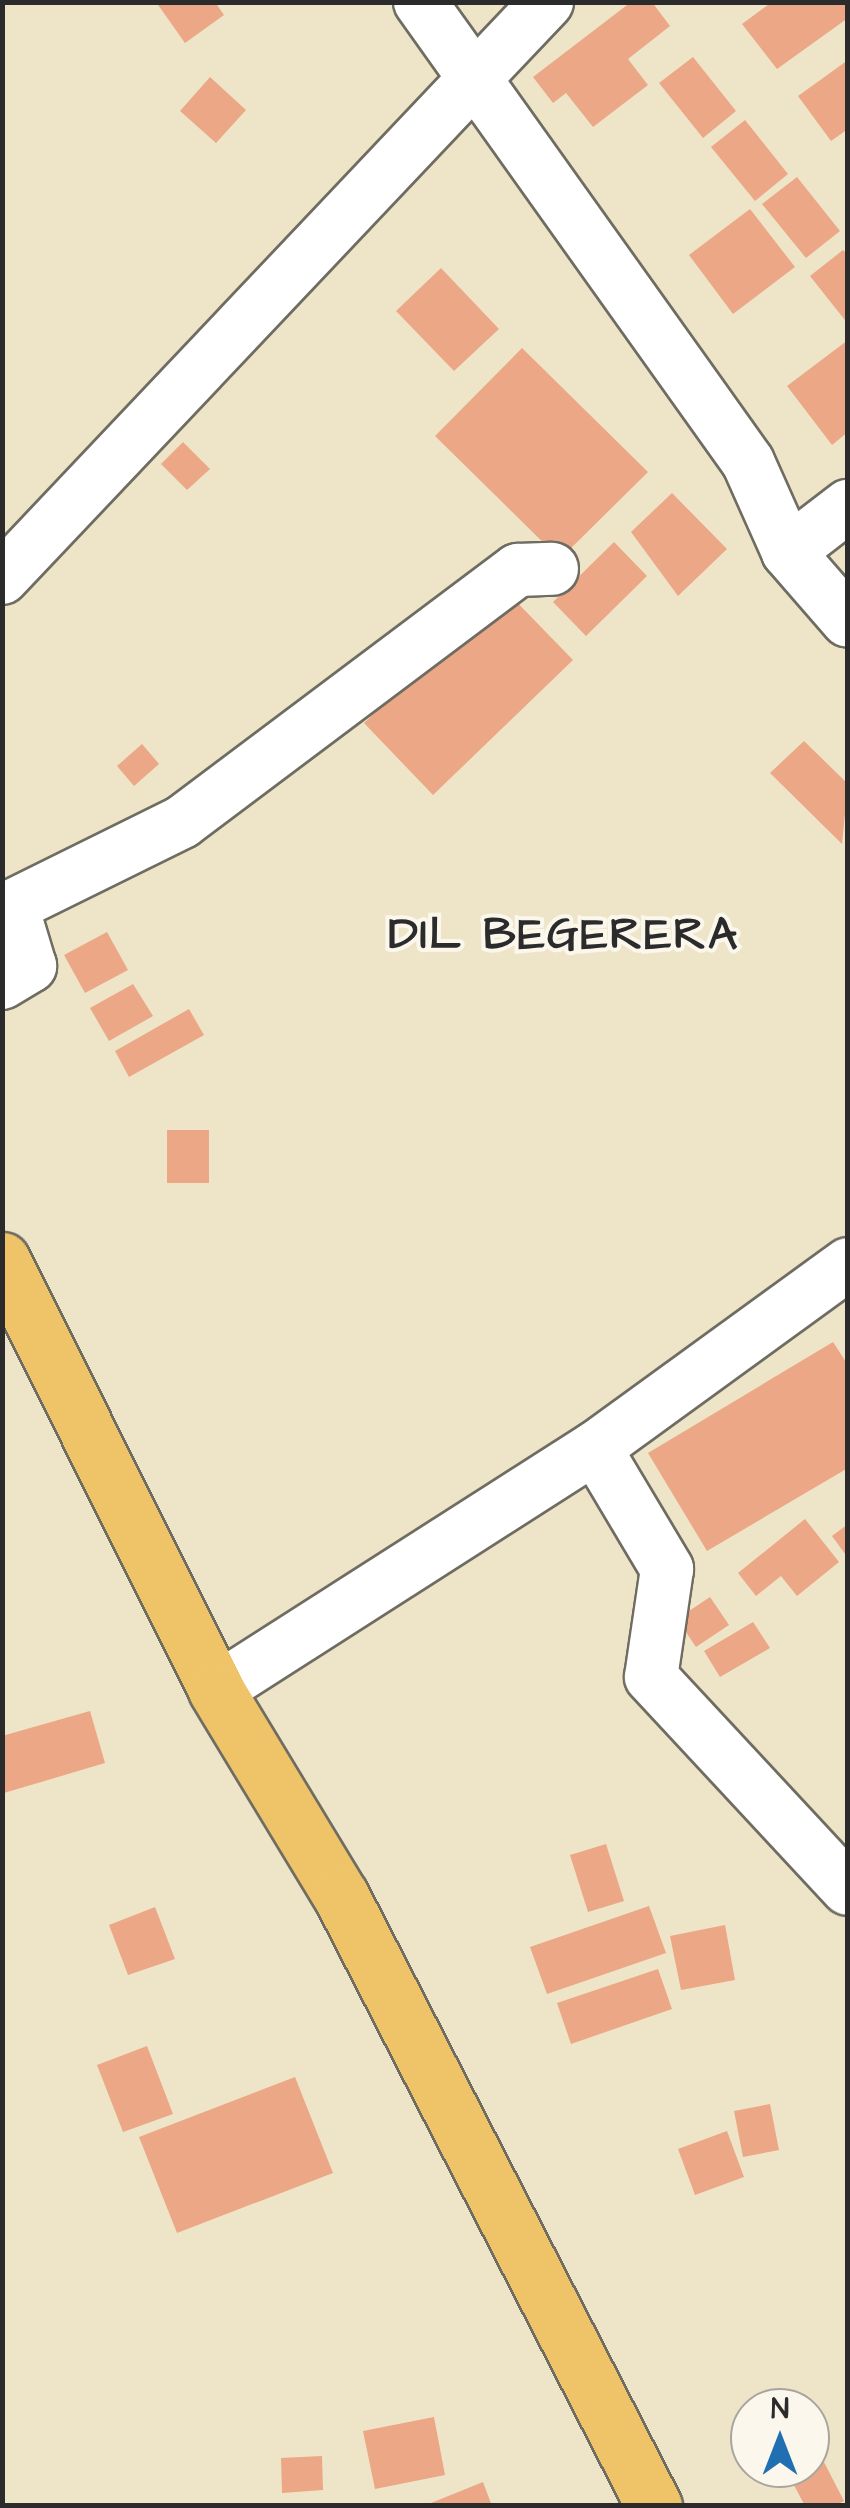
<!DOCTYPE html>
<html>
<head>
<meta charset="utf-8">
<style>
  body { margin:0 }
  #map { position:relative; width:850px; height:2508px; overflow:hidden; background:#eee5c8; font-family:"Architects Daughter",sans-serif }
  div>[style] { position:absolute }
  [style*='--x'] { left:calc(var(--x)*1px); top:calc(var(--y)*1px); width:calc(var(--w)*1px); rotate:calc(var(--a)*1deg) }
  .building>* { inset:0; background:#eba786 }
  .roads { filter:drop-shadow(2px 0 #6f6c62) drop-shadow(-2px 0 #6f6c62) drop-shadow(0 2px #6f6c62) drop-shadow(0 -2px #6f6c62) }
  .minor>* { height:52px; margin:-26px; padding:0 26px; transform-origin:26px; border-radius:26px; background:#fff }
  .primary>* { height:55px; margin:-27.5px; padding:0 27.5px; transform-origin:27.5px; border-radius:27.5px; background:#efc469 }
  span { translate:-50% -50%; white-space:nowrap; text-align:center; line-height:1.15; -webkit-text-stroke:8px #fbf7ec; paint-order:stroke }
  .district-label { font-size:45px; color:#2b2b2b; font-weight:700; letter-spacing:2.5px }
  .frame { position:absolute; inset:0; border:5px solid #2b2b2b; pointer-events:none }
  .north { position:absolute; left:730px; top:2388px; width:100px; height:100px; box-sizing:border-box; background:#fbf7ec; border:2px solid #a8a59f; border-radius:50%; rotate:0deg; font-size:28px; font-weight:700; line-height:40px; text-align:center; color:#2b2b2b }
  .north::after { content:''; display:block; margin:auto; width:35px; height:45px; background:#1f6fb2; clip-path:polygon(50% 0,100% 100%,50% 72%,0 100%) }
</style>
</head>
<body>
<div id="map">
  <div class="building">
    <div style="clip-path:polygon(156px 2px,215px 2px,224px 15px,185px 43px)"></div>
    <div style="clip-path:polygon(631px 2px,652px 2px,670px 26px,628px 59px,648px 85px,593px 127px,566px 93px,553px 103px,533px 77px)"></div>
    <div style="clip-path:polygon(772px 2px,848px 2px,848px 18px,777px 69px,742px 24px)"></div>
    <div style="clip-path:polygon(693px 57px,736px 111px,703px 138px,659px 83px)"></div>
    <div style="clip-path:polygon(848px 60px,848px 129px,831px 141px,798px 96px)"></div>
    <div style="clip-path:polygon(210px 77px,246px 110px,216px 143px,180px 111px)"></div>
    <div style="clip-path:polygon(745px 120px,788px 174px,755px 201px,711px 147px)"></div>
    <div style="clip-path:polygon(797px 177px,840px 231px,806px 258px,762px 204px)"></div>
    <div style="clip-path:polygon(750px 209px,795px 267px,733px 314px,689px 255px)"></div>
    <div style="clip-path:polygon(843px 250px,848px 255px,848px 324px,810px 276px)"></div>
    <div style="clip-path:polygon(441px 268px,499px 329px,454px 371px,396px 311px)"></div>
    <div style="clip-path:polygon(848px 340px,848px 432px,832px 445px,787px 386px)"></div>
    <div style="clip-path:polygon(522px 348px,648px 472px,560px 559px,435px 436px)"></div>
    <div style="clip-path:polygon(183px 442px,210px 469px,187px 490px,161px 464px)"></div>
    <div style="clip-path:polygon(672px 493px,727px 549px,678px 596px,631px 532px)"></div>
    <div style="clip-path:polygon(614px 542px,647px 576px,586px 636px,553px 602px)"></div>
    <div style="clip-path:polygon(504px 589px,573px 660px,433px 795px,364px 723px)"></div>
    <div style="clip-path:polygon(804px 741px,848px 784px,842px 844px,770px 773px)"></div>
    <div style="clip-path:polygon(142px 744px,159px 764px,134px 786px,117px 766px)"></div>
    <div style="clip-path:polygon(107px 932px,128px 970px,85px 993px,64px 955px)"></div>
    <div style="clip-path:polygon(133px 984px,153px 1016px,109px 1041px,90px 1008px)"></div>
    <div style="clip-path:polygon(189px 1009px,204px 1035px,129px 1077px,115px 1051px)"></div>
    <div style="clip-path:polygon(167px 1130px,209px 1130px,209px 1183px,167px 1183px)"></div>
    <div style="clip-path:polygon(833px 1342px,848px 1365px,848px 1468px,707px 1551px,648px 1453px)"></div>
    <div style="clip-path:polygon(805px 1519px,839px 1562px,797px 1596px,781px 1576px,756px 1596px,738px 1573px)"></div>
    <div style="clip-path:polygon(848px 1524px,848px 1558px,832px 1536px)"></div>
    <div style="clip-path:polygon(710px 1597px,729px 1625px,696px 1647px,677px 1619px)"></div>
    <div style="clip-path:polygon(753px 1622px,770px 1648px,720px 1677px,704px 1651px)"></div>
    <div style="clip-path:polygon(90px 1711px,105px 1763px,4px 1793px,2px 1736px)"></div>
    <div style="clip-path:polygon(606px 1844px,624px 1901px,588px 1912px,570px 1855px)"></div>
    <div style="clip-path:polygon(649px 1906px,666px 1953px,547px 1994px,530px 1947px)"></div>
    <div style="clip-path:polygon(155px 1907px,175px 1959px,128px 1975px,109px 1925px)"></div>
    <div style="clip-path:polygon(725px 1925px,735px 1980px,681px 1990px,670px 1936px)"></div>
    <div style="clip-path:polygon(658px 1969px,672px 2009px,571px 2044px,557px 2003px)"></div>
    <div style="clip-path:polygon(147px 2046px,173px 2114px,123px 2132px,97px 2065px)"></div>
    <div style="clip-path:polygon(295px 2077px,333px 2173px,177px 2233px,139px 2137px)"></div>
    <div style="clip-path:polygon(770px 2104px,779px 2150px,743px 2157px,734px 2111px)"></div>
    <div style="clip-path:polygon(727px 2131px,744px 2177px,695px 2195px,678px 2149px)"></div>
    <div style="clip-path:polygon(434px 2417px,445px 2475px,375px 2489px,363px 2431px)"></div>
    <div style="clip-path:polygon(810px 2435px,844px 2501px,834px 2506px,805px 2506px,785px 2468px,810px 2468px)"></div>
    <div style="clip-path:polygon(322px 2456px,323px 2490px,282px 2493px,281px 2458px)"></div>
    <div style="clip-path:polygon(483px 2482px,492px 2506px,426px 2506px,426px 2505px)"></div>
  </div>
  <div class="roads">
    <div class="minor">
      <div style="--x:420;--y:2;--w:565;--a:54.51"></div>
      <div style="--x:748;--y:462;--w:98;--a:66"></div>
      <div style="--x:788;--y:552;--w:76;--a:-37.5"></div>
      <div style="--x:788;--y:552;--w:91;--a:49"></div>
      <div style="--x:2;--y:578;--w:793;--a:-46.58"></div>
      <div style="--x:2;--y:983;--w:33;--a:-31"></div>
      <div style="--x:30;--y:966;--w:63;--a:-106.7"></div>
      <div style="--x:12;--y:906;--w:190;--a:-26.3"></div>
      <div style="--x:182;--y:822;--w:420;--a:-36.9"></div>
      <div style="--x:518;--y:570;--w:34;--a:-2"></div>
      <div style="--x:595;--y:1448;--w:141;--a:59.2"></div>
      <div style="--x:667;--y:1569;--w:109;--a:98.4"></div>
      <div style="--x:651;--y:1677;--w:289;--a:47.1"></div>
      <div style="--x:216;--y:1690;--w:450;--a:-32.6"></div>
      <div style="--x:595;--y:1448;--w:313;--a:-36"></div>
    </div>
    <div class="primary">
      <div style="--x:2;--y:1260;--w:480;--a:63.5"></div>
      <div style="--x:216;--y:1690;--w:241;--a:58.8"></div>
      <div style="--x:341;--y:1896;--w:686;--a:62.84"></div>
    </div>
  </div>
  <div class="district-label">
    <span style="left:564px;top:936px">DIL BEGERERA</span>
  </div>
  <div class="frame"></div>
  <div class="north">N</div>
</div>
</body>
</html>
